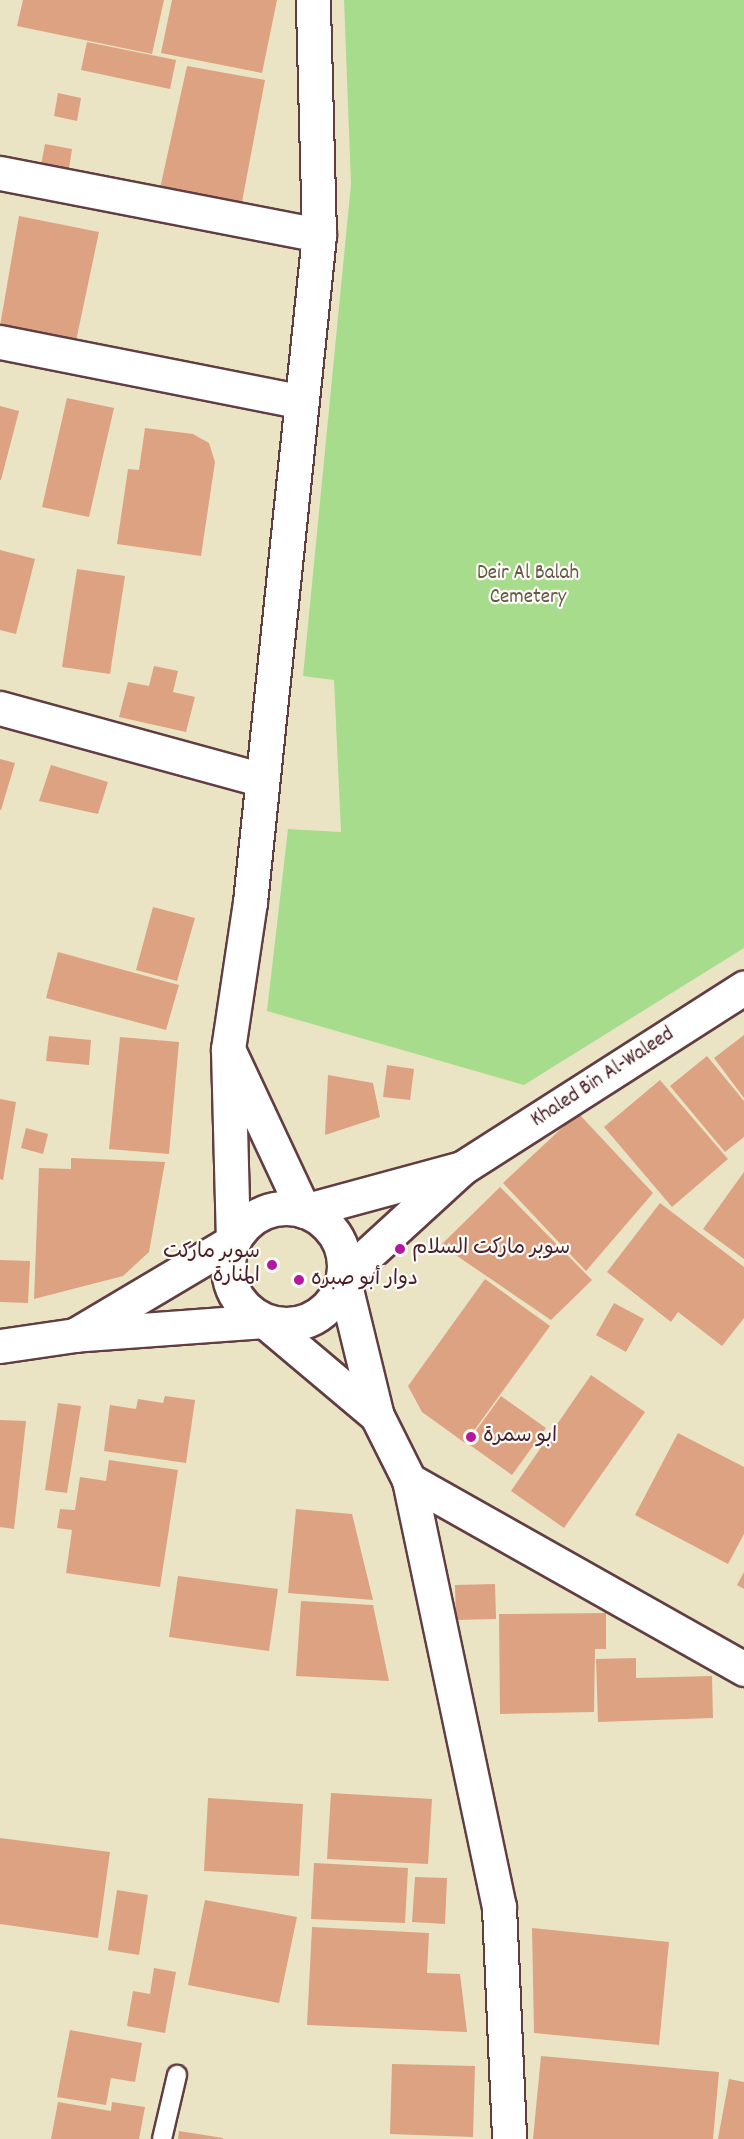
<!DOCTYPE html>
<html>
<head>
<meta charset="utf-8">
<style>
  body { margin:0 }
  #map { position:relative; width:744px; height:2139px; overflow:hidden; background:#eae4c5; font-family:Dekko,"Playpen Sans Arabic",sans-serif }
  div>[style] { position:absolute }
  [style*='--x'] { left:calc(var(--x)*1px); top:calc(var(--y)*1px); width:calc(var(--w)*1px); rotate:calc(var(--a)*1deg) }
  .green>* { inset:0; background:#a7dc8d }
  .building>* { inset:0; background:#dda281 }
  .roads { filter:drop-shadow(2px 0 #623d42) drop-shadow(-2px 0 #623d42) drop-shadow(0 2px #623d42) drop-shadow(0 -2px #623d42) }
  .lane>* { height:18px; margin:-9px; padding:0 9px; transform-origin:9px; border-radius:9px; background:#fff }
  .street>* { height:33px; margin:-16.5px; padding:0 16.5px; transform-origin:16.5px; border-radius:16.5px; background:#fff }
  .secondary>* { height:33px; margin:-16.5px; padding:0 16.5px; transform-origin:16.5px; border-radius:16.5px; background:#fff }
  .secondary>.ring { margin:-16.5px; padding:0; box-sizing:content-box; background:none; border:33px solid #fff; border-radius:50% }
  .dots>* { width:16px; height:16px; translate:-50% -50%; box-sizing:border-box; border:3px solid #fdfcf7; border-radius:50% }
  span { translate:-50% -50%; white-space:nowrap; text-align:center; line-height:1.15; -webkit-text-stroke:4.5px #fdfcf7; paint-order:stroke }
  .park-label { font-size:21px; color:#665848 }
  .street-label { font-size:21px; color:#4a1f2b }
  .poi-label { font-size:21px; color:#4a1f2b }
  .left { translate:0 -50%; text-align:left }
  .right { translate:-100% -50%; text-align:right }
</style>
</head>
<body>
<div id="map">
  <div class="green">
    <div style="clip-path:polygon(344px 0,744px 0,744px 948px,524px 1085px,267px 1011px,288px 829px,341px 832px,334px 680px,303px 676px,351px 184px)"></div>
  </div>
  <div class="building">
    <div style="clip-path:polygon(23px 0,164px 0,152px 54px,17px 26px)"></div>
    <div style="clip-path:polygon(172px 0,277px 0,262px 73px,161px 53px)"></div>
    <div style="clip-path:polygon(87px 42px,176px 60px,170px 89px,81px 70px)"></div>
    <div style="clip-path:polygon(187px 66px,265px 80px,241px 207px,159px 193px)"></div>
    <div style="clip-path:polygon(58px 93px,81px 98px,77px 121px,54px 116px)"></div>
    <div style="clip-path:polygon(45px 144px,72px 149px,68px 175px,40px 171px)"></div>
    <div style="clip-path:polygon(19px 216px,99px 232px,76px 341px,0 326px)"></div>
    <div style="clip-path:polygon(67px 398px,114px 408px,89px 517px,42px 507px)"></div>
    <div style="clip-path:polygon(0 406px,19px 411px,1px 480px,0 480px)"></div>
    <div style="clip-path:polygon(145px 428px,193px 434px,209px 443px,215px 462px,201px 556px,117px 544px,128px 469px,139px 470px)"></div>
    <div style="clip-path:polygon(0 550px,35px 559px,16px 634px,0 630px)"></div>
    <div style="clip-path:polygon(77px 569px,125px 576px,110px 674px,62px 667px)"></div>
    <div style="clip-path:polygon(154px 666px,178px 671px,173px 692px,195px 697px,186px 732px,119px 717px,128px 682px,149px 686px)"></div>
    <div style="clip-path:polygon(0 759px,15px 763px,1px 810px,0 810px)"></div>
    <div style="clip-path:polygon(51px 765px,108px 782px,98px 814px,39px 801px)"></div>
    <div style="clip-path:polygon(153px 907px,195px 918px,177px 981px,136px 970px)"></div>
    <div style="clip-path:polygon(58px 952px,179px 985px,166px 1030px,46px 998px)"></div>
    <div style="clip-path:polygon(744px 1035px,744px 1098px,714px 1058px)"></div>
    <div style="clip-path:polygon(49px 1036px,91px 1040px,89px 1065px,46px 1061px)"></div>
    <div style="clip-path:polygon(120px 1037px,179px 1042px,169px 1154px,109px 1149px)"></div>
    <div style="clip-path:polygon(707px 1056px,744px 1101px,744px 1137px,725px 1152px,670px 1086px)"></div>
    <div style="clip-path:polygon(387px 1065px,414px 1069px,410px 1100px,383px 1097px)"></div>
    <div style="clip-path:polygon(328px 1075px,373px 1083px,380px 1117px,325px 1135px)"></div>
    <div style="clip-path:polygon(660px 1080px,728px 1159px,672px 1207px,604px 1127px)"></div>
    <div style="clip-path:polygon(0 1099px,16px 1102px,3px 1180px,0 1179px)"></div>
    <div style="clip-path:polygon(578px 1113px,653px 1193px,586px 1271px,503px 1183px)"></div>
    <div style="clip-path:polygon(26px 1128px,48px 1134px,43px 1154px,21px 1148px)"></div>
    <div style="clip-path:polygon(71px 1158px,165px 1162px,149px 1252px,123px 1276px,34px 1299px,39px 1168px,71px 1169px)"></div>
    <div style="clip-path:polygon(744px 1172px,744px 1259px,703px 1229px)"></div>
    <div style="clip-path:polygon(500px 1187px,592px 1280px,551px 1320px,441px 1245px)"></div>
    <div style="clip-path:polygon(660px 1203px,744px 1267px,744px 1318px,722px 1346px,678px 1312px,671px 1322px,607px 1272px)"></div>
    <div style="clip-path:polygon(0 1260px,30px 1261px,28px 1303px,0 1302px)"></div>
    <div style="clip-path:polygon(485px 1279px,550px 1326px,465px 1443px,422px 1412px,408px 1386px)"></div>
    <div style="clip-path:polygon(614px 1303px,644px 1319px,626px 1352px,596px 1335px)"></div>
    <div style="clip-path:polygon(591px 1375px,645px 1412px,564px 1528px,511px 1491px)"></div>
    <div style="clip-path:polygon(165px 1396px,195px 1400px,186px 1463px,104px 1451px,110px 1405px,136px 1409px,138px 1399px,163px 1403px)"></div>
    <div style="clip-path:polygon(501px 1396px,546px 1428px,512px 1475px,467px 1443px)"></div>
    <div style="clip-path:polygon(58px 1403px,81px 1406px,67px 1493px,45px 1490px)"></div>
    <div style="clip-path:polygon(0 1420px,26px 1421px,14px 1529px,0 1527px)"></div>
    <div style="clip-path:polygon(678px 1433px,744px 1467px,744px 1534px,728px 1564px,635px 1515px)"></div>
    <div style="clip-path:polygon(109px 1460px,178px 1470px,160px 1587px,66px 1573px,72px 1530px,57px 1528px,60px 1509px,75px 1510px,80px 1477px,106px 1481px)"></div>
    <div style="clip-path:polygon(296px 1509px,352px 1514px,373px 1600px,288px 1593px)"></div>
    <div style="clip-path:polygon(744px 1572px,744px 1589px,737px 1585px)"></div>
    <div style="clip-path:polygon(178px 1576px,278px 1589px,269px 1651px,169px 1637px)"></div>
    <div style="clip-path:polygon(495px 1584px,496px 1619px,456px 1620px,455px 1585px)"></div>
    <div style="clip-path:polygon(301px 1601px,373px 1605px,389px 1681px,296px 1676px)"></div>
    <div style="clip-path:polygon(606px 1613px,606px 1649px,595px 1649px,594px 1712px,500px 1714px,499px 1614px)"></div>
    <div style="clip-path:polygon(636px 1658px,636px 1678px,712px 1676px,713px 1718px,598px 1722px,596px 1659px)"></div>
    <div style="clip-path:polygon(331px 1793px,432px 1799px,428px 1864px,327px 1859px)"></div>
    <div style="clip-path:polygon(208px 1798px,303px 1804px,299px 1876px,204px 1871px)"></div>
    <div style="clip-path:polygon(0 1838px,110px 1852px,98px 1938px,0 1924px)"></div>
    <div style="clip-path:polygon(314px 1863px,408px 1868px,405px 1923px,311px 1919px)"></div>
    <div style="clip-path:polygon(415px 1877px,447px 1878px,445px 1924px,412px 1922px)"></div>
    <div style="clip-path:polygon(117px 1890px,148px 1895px,139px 1955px,108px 1950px)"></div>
    <div style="clip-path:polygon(205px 1900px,297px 1917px,279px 2003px,188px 1985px)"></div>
    <div style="clip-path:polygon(312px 1927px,429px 1933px,427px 1973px,460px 1974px,467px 2032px,307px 2025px)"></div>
    <div style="clip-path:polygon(532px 1928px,669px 1942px,659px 2045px,534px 2033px)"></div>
    <div style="clip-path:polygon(154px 1968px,176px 1972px,165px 2033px,127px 2026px,133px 1991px,150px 1994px)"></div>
    <div style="clip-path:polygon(70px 2030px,142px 2043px,135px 2082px,111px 2078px,106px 2105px,57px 2097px)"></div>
    <div style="clip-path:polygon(541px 2056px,719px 2072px,713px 2139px,533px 2139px)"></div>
    <div style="clip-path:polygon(392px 2064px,475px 2066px,473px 2137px,390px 2134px)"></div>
    <div style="clip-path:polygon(729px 2079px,744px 2082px,744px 2139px,718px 2139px)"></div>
    <div style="clip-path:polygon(58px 2102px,111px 2111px,112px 2102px,145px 2107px,139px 2139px,51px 2139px)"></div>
    <div style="clip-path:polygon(179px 2131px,223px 2138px,223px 2139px,178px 2139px)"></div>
  </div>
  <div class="roads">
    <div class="lane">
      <div style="--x:162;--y:2139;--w:66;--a:-76.8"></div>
    </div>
    <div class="street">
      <div style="--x:0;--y:173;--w:325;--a:11"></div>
      <div style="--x:0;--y:342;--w:304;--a:11.2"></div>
      <div style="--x:0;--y:708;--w:270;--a:15.3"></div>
      <div style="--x:409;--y:1480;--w:385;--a:29.4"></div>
    </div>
    <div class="secondary">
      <div style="--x:228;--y:1049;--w:149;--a:-81.5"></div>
      <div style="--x:250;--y:902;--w:671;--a:-84.09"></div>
      <div style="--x:319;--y:235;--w:235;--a:-91.5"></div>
      <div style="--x:462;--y:1168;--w:335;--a:-32.6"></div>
      <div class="ring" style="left:228px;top:1208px;width:83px;height:83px"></div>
      <div style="--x:0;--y:1346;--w:76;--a:-8.3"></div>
      <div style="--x:377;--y:1416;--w:148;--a:-139.9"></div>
      <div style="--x:264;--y:1321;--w:190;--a:175.8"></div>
      <div style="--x:75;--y:1335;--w:184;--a:-30.7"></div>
      <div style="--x:233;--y:1241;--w:192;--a:-91.5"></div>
      <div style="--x:228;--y:1049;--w:179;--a:64.9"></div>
      <div style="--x:304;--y:1211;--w:164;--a:-15.2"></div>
      <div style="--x:462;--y:1168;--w:161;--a:137.5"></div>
      <div style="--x:343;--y:1277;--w:143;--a:76.3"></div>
      <div style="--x:377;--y:1416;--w:72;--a:63.4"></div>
      <div style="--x:409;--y:1480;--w:436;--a:78.1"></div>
      <div style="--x:499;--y:1907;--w:232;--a:87.5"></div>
    </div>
  </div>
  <div class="dots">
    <div style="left:400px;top:1249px;background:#b5179e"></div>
    <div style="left:272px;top:1265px;background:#b5179e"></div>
    <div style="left:299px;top:1280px;background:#b5179e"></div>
    <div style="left:471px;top:1437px;background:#b5179e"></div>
  </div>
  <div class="park-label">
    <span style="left:528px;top:586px">Deir Al Balah<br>Cemetery</span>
  </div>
  <div class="street-label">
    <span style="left:603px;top:1078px;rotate:-33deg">Khaled Bin Al-Waleed</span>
  </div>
  <div class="poi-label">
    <span class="left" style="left:412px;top:1249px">سوبر ماركت السلام</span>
    <span class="right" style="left:260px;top:1265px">سوبر ماركت<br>المنارة</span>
    <span class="left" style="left:311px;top:1280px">دوار أبو صبره</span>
    <span class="left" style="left:483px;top:1437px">ابو سمرة</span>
  </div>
</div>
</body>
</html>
